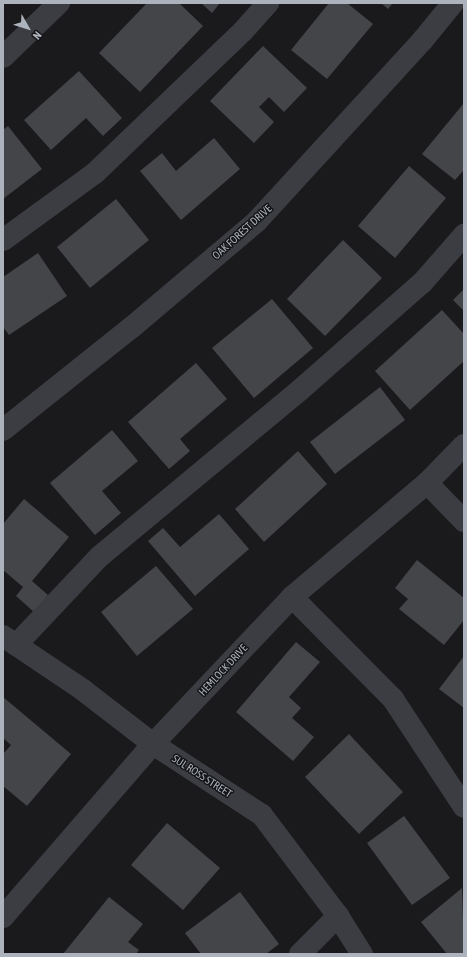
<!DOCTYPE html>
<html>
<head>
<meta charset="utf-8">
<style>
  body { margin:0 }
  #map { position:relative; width:467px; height:957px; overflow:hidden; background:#1a1a1c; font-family:"Asap Condensed",sans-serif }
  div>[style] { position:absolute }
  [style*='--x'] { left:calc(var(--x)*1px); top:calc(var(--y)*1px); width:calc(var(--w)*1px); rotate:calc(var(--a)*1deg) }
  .building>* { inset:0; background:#444549 }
  .minor>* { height:22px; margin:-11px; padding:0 11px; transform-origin:11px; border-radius:11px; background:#3b3d42 }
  span { translate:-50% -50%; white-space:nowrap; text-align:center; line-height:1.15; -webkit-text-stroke:3px #151518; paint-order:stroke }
  .street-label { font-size:11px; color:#acb3bc }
  .frame { position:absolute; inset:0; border:4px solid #acb3bc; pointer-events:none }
  .north { position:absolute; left:8px; top:8px; width:40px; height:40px; -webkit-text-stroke:3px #151518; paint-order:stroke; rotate:129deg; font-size:11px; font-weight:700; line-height:16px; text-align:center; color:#acb3bc }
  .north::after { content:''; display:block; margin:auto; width:14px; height:18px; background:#acb3bc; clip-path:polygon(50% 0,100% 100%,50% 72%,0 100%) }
</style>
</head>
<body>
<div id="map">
  <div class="building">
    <div style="clip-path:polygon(147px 3px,179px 3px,203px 26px,140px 92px,99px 53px)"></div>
    <div style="clip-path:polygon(201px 3px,220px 3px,212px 13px)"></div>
    <div style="clip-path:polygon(329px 3px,347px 3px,373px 24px,327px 79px,291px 50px)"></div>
    <div style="clip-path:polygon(381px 3px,393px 3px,388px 9px)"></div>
    <div style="clip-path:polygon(263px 46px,307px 88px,284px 112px,269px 97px,259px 107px,274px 122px,254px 143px,210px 101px)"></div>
    <div style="clip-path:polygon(79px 71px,122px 118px,103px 136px,86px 118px,51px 150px,24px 120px)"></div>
    <div style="clip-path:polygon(464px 103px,464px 170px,455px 180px,422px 154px)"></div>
    <div style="clip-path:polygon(8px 126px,42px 169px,3px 199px,3px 130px)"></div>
    <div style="clip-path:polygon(214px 138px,240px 169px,181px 220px,140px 171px,162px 153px,176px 171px)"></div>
    <div style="clip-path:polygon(409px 166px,446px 198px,395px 258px,358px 226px)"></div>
    <div style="clip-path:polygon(116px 199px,149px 240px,90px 288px,57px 247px)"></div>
    <div style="clip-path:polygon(343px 240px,382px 278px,325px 336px,287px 299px)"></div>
    <div style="clip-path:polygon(38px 253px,67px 296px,9px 335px,3px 327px,3px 277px)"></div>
    <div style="clip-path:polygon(464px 289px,464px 311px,453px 300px)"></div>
    <div style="clip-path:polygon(272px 299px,313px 348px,254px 398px,212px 348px)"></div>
    <div style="clip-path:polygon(442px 310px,464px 334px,464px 361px,410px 410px,375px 371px)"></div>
    <div style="clip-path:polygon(196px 363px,227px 399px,180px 439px,190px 451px,169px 469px,128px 422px)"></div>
    <div style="clip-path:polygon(380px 387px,405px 420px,335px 474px,310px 442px)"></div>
    <div style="clip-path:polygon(112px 430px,138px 461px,102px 491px,121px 513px,95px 535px,50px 483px)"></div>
    <div style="clip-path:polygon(298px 451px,327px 484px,264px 542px,235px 509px)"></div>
    <div style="clip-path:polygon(24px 499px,69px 537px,32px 581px,48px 595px,34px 612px,16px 596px,23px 587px,3px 570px,3px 524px)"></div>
    <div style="clip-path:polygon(219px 514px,249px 549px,195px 596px,148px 541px,163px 528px,180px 547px)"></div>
    <div style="clip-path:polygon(417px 560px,464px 598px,464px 620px,444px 645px,399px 609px,408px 599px,395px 588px)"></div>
    <div style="clip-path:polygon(156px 566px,193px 609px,137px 656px,101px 612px)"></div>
    <div style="clip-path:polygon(296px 642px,320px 662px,289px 697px,301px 708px,292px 718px,314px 737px,293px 761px,236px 712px)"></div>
    <div style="clip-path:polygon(464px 656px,464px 708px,439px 689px)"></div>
    <div style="clip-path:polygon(3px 697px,71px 754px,27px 806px,3px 786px,3px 754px,11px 745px,3px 738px)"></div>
    <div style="clip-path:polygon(349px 734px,403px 792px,359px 834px,305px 777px)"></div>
    <div style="clip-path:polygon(404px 816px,450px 878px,412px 905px,367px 843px)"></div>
    <div style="clip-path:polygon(167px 823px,220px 868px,183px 910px,131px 865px)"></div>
    <div style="clip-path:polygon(462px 888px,464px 954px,447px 954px,421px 922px)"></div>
    <div style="clip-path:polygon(240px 892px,279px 944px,266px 954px,201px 954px,185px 933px)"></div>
    <div style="clip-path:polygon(109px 897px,143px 924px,128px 942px,139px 950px,136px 954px,63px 954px)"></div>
  </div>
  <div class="minor">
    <div style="--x:3;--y:57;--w:78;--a:-44"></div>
    <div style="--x:3;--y:240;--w:114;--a:-36.1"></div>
    <div style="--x:95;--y:173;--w:205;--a:-43.8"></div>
    <div style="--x:243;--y:31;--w:38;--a:-48"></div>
    <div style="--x:3;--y:430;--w:164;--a:-38.6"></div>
    <div style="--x:131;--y:328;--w:165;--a:-40.3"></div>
    <div style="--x:257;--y:221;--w:244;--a:-47.5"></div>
    <div style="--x:422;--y:41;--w:49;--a:-50.8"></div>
    <div style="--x:427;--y:483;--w:53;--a:45.8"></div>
    <div style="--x:292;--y:597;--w:144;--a:45.3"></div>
    <div style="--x:393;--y:699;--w:129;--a:56.7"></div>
    <div style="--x:3;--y:636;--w:97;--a:34"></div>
    <div style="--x:83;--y:690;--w:88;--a:37.6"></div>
    <div style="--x:153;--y:744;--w:130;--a:33.1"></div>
    <div style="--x:262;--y:815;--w:126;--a:53"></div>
    <div style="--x:338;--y:916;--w:45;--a:57.7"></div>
    <div style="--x:16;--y:645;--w:121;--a:-46.7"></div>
    <div style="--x:99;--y:557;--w:261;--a:-39.7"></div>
    <div style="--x:300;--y:390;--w:162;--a:-41.3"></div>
    <div style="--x:422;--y:283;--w:64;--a:-48.8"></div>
    <div style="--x:3;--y:917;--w:229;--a:-49.1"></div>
    <div style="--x:153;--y:744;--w:202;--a:-46.6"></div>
    <div style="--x:292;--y:597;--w:177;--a:-40.2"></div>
    <div style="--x:427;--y:483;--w:53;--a:-45.8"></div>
    <div style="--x:300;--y:954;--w:54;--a:-45"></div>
  </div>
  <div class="street-label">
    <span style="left:242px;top:232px;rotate:-42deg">OAK FOREST DRIVE</span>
    <span style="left:223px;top:670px;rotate:-47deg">HEMLOCK DRIVE</span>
    <span style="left:202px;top:776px;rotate:33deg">SUL ROSS STREET</span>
  </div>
  <div class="frame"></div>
  <div class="north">N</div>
</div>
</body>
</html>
